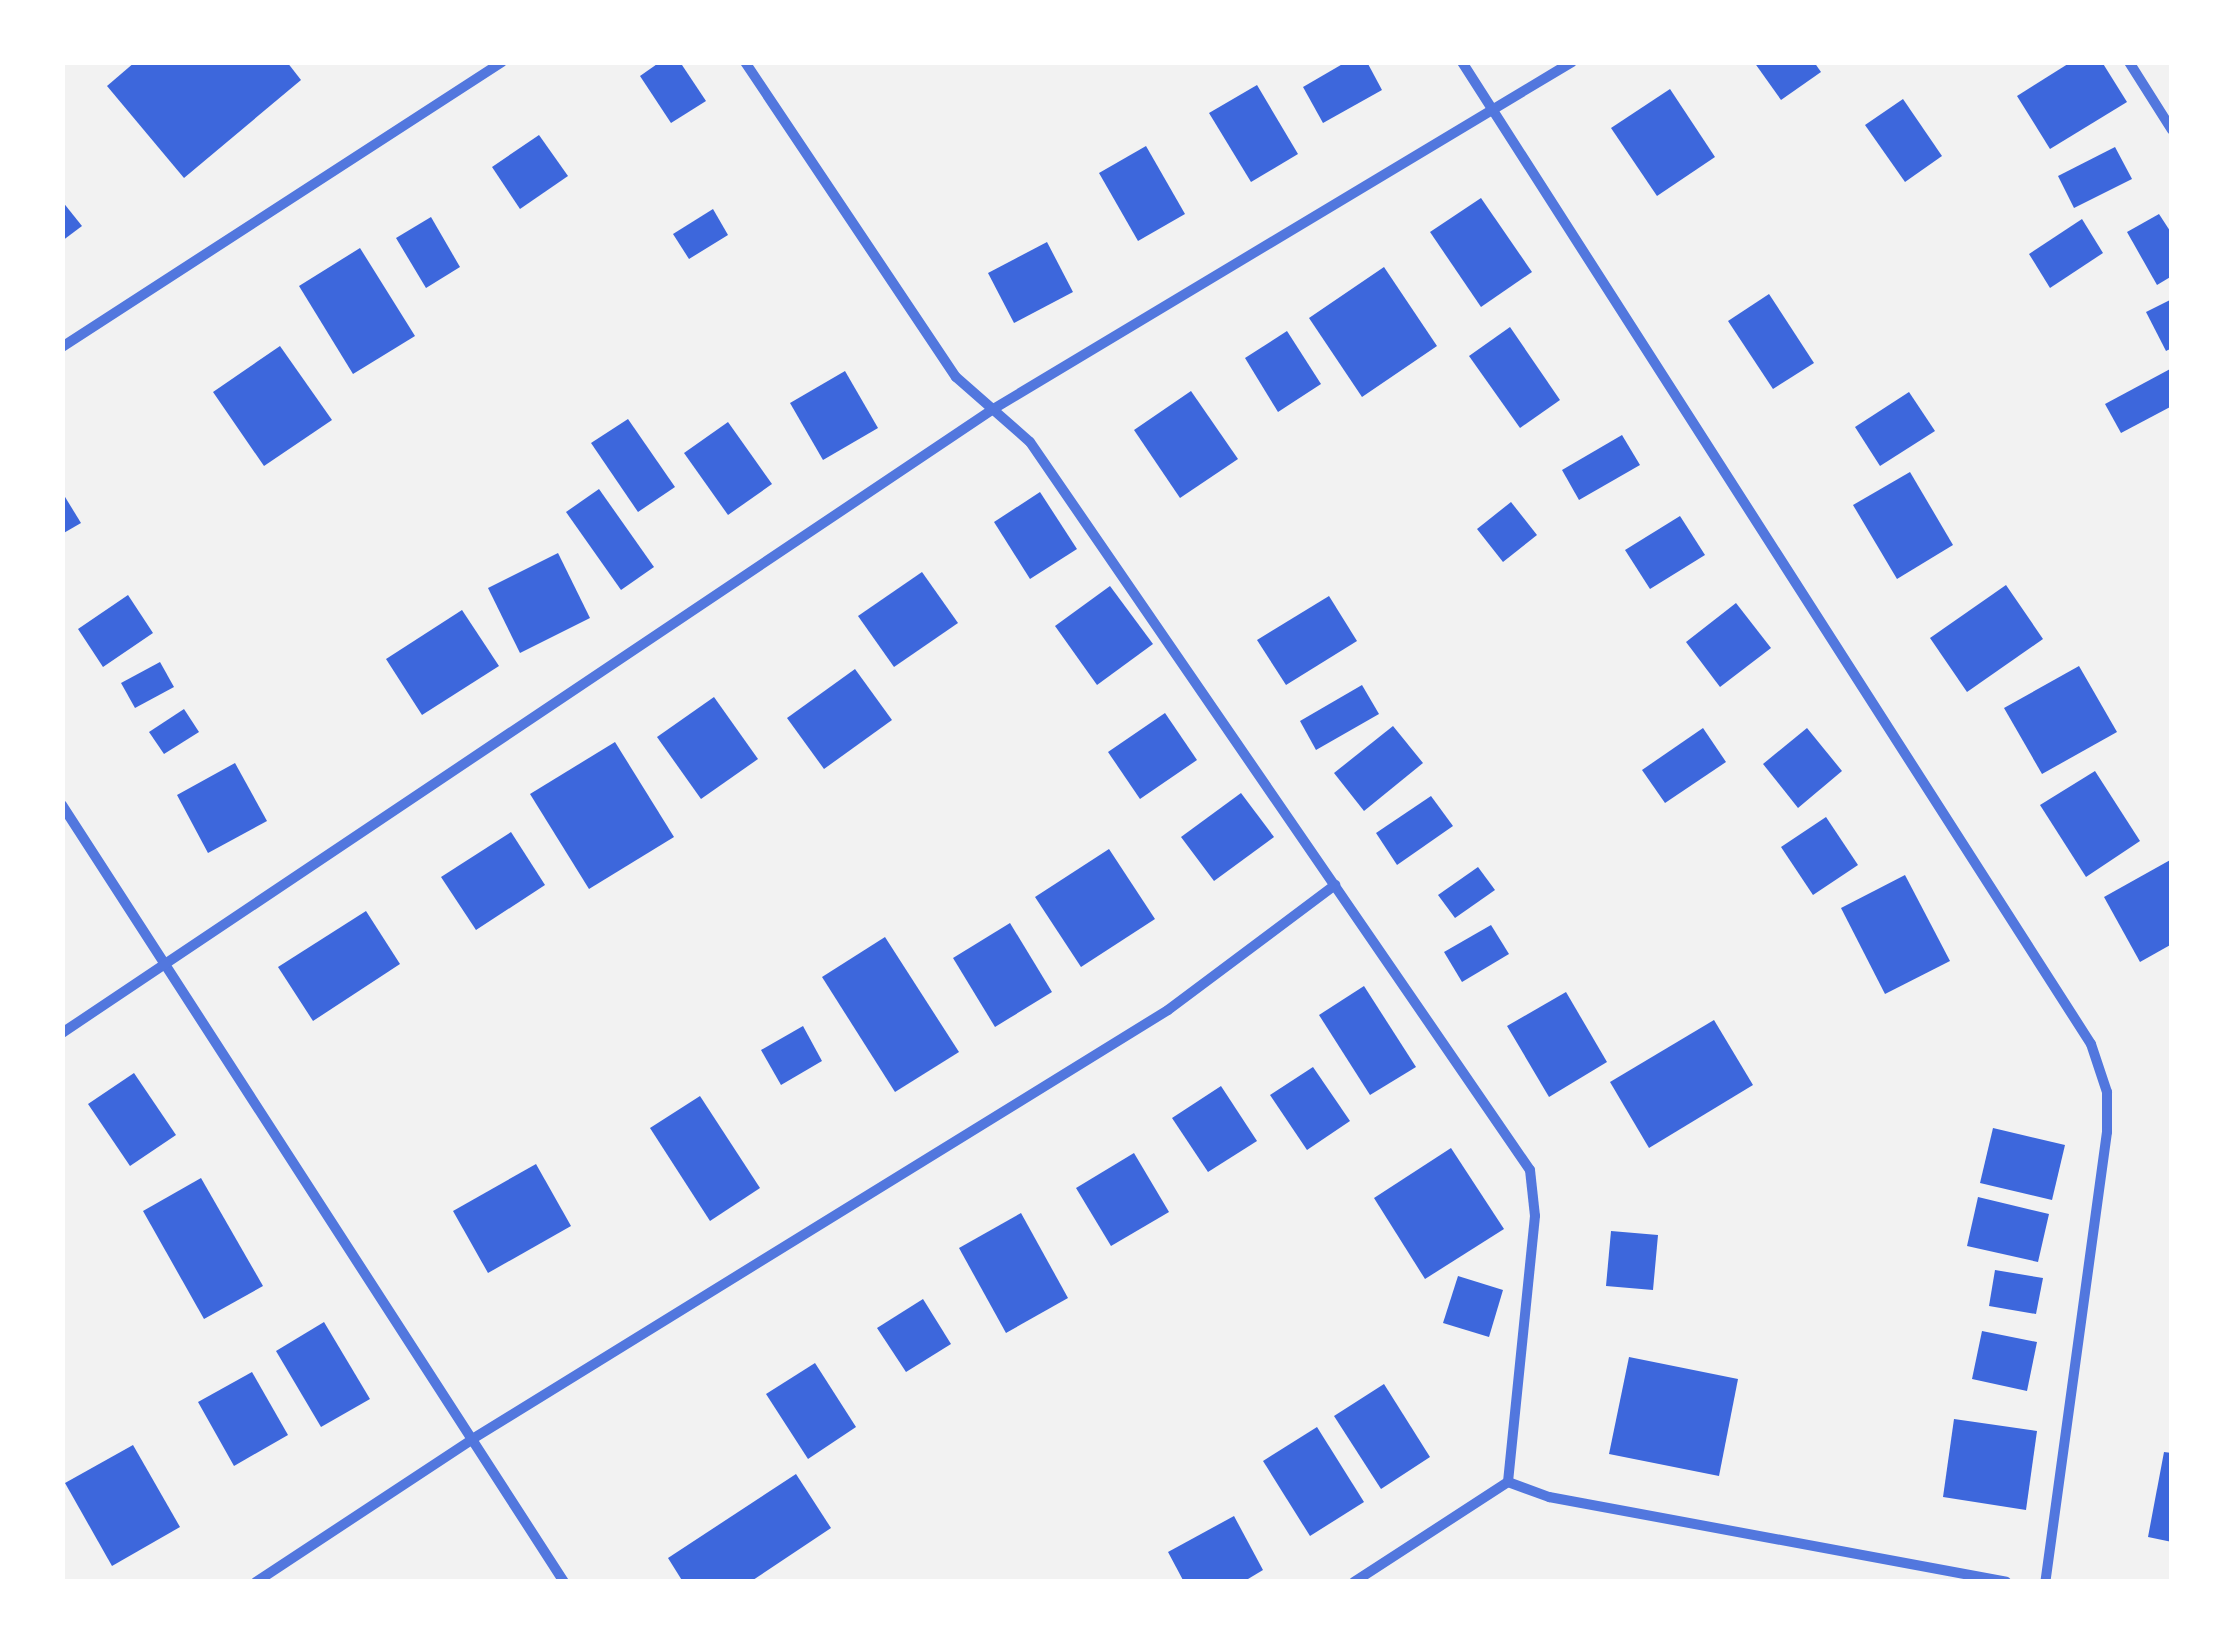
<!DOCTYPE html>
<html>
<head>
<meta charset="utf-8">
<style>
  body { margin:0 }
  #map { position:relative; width:2234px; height:1644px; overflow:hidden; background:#f2f2f2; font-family:Manrope,sans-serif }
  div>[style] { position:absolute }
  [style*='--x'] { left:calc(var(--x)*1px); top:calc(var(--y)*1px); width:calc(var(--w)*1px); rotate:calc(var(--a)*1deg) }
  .building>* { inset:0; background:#3d67dc }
  .minor>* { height:10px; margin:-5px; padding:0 5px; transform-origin:5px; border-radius:5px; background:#5277de }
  span { translate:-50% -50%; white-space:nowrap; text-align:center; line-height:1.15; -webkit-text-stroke:8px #fff; paint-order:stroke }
  .frame { position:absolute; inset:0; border:65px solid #fff; pointer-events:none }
</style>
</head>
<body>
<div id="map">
  <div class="building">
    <div style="clip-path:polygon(135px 62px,287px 62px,301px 80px,184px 178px,107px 86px)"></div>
    <div style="clip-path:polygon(660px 62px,680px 62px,706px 101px,671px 123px,640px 76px)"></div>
    <div style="clip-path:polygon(1346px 62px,1367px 62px,1382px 90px,1323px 123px,1303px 87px)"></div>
    <div style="clip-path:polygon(1754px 62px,1814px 62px,1821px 72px,1781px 100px)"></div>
    <div style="clip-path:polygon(2071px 62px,2102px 62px,2127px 102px,2050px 149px,2017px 96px)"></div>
    <div style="clip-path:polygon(1257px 85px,1298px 154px,1251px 182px,1209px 113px)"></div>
    <div style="clip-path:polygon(1670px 89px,1715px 157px,1657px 196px,1611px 128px)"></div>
    <div style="clip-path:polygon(1903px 99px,1942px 156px,1905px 182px,1865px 125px)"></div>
    <div style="clip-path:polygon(539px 135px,568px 176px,520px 209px,492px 167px)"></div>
    <div style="clip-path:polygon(1146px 146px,1185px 214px,1138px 241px,1099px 173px)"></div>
    <div style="clip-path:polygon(2115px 147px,2132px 179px,2074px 208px,2058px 176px)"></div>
    <div style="clip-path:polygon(1481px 198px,1532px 272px,1481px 307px,1430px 232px)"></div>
    <div style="clip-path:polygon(62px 201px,82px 226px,62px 241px)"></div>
    <div style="clip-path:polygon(713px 209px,728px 235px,689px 259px,673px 234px)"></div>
    <div style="clip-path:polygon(2159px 214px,2172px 234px,2172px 276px,2157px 285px,2127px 232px)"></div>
    <div style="clip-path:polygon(431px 217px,460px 267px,426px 288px,396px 238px)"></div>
    <div style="clip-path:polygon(2082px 219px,2103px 253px,2050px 288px,2029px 254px)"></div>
    <div style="clip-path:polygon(1047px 242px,1073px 292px,1014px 323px,988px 273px)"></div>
    <div style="clip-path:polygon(360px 248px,415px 336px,353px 374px,299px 286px)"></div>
    <div style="clip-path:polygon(1384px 267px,1437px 346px,1362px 397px,1309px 318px)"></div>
    <div style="clip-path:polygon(1769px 294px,1814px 363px,1773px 389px,1728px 321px)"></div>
    <div style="clip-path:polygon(2172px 299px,2172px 348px,2166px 351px,2146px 312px)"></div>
    <div style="clip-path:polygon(1510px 327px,1560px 400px,1520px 428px,1469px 356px)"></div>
    <div style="clip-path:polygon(1287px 331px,1321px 384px,1278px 412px,1245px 358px)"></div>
    <div style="clip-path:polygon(280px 346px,332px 420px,264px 466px,213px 392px)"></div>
    <div style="clip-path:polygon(2172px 368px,2172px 406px,2121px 433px,2105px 404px)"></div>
    <div style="clip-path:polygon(845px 371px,878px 428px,823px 460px,790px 403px)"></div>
    <div style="clip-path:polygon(1191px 391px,1238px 459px,1180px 498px,1134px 430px)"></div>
    <div style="clip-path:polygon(1909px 392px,1935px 431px,1880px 466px,1855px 427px)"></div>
    <div style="clip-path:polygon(628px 419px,675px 487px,638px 512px,591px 443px)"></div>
    <div style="clip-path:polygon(728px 422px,772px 484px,728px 515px,684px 453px)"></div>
    <div style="clip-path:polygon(1622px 435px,1640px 465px,1579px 500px,1562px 470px)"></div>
    <div style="clip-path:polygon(1910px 472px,1953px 545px,1897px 579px,1853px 505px)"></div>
    <div style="clip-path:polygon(599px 489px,654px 567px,621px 590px,566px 512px)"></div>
    <div style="clip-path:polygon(62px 492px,81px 523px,62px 534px)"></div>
    <div style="clip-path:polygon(1040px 492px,1077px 549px,1030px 579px,994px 522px)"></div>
    <div style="clip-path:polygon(1511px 502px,1537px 535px,1503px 562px,1477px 529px)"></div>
    <div style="clip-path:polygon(1680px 516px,1705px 555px,1650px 589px,1625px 550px)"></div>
    <div style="clip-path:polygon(558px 553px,590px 618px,520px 653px,488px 588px)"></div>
    <div style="clip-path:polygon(922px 572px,958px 623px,894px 667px,858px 616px)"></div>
    <div style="clip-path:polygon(2006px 585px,2043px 639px,1967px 692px,1930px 638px)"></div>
    <div style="clip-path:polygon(1110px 586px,1153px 644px,1097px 685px,1055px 626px)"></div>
    <div style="clip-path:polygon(128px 595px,153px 633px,103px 667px,78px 629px)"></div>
    <div style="clip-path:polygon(1329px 596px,1357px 641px,1286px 685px,1257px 640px)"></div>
    <div style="clip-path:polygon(1736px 603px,1771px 648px,1720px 687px,1686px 642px)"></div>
    <div style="clip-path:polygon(462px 610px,499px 666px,422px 715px,386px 659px)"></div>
    <div style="clip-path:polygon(160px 662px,174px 687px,135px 708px,121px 683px)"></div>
    <div style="clip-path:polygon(2079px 666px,2117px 732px,2042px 774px,2004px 708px)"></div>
    <div style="clip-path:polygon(855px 669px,892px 720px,824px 769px,787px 718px)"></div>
    <div style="clip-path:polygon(1362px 685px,1379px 714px,1316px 750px,1300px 721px)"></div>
    <div style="clip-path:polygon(714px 697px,758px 759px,701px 799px,657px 737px)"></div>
    <div style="clip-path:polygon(184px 709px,199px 732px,164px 754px,149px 732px)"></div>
    <div style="clip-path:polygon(1165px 713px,1197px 760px,1140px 799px,1108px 752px)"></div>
    <div style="clip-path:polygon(1393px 726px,1423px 763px,1364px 811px,1334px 773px)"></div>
    <div style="clip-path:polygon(1703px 728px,1726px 762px,1665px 803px,1642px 770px)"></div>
    <div style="clip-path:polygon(1807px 728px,1842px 771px,1798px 808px,1763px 764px)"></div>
    <div style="clip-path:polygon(615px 742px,674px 837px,589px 889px,530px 794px)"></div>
    <div style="clip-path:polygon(235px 763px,267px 821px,208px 853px,177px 795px)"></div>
    <div style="clip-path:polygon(2095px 771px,2140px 841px,2086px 877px,2040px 805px)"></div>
    <div style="clip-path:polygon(1241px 793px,1274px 837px,1214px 881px,1181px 837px)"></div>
    <div style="clip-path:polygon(1431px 796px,1453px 826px,1397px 865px,1376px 833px)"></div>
    <div style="clip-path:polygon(1826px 817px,1858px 865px,1813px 895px,1781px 847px)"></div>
    <div style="clip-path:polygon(511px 832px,545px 885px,476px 930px,441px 877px)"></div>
    <div style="clip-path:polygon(1109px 849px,1155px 919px,1081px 967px,1035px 897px)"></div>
    <div style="clip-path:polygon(2172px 859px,2172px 944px,2140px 962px,2104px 897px)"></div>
    <div style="clip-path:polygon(1478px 867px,1495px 890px,1455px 918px,1438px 895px)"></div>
    <div style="clip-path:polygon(1905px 875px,1950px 961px,1885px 994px,1841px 908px)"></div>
    <div style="clip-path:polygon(366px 911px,400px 964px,313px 1021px,278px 967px)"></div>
    <div style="clip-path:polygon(1010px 923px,1052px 992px,995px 1027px,953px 958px)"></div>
    <div style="clip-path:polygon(1491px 925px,1509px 954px,1462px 982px,1444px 952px)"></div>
    <div style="clip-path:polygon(885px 937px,959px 1052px,895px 1092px,822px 977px)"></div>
    <div style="clip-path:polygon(1364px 986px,1416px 1067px,1370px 1095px,1319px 1015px)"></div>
    <div style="clip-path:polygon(1566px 992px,1607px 1062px,1549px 1097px,1507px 1026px)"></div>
    <div style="clip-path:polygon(1714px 1020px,1753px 1085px,1649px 1148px,1610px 1082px)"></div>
    <div style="clip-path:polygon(803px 1026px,822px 1061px,781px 1085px,761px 1050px)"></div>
    <div style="clip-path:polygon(1313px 1067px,1350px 1121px,1307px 1150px,1270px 1095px)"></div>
    <div style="clip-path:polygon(134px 1073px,176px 1135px,130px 1166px,88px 1104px)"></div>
    <div style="clip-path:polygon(1221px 1086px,1257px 1141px,1208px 1172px,1172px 1118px)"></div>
    <div style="clip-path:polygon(700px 1096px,760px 1188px,710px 1221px,650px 1128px)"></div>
    <div style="clip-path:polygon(1993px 1128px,2065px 1145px,2052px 1200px,1980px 1183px)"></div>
    <div style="clip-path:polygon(1451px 1148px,1504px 1229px,1425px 1279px,1374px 1198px)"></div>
    <div style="clip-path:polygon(1134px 1153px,1169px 1212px,1111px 1246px,1076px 1188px)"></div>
    <div style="clip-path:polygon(536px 1164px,571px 1226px,488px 1273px,453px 1211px)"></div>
    <div style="clip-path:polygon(201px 1178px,263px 1286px,204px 1319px,143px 1211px)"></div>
    <div style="clip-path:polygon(1978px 1197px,2049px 1214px,2038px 1262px,1967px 1246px)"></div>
    <div style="clip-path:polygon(1021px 1213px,1068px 1298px,1006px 1333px,959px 1248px)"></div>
    <div style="clip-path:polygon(1611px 1231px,1658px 1235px,1653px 1290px,1606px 1286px)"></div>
    <div style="clip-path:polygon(1995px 1270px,2043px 1278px,2036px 1314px,1989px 1306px)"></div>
    <div style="clip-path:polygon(1458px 1276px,1503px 1290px,1489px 1337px,1443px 1323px)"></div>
    <div style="clip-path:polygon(923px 1299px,951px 1344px,906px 1372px,877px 1328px)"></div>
    <div style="clip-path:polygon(324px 1322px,370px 1399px,321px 1427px,276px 1351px)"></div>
    <div style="clip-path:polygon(1982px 1331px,2037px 1342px,2027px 1391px,1972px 1379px)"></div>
    <div style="clip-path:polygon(1629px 1357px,1738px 1379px,1719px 1476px,1609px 1454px)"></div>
    <div style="clip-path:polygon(815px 1363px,856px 1427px,808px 1459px,766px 1394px)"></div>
    <div style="clip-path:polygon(252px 1372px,288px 1435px,234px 1466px,198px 1402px)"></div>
    <div style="clip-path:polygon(1384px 1384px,1430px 1457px,1381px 1489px,1334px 1416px)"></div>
    <div style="clip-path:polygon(1954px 1419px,2037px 1431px,2026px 1510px,1943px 1497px)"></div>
    <div style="clip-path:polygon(1317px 1427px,1364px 1502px,1310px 1536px,1263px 1461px)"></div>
    <div style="clip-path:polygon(133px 1445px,180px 1527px,112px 1566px,65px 1483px)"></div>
    <div style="clip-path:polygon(2164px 1452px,2172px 1453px,2172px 1542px,2148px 1537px)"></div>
    <div style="clip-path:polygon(796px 1474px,831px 1528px,750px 1582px,683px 1582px,668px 1558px)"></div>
    <div style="clip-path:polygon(1234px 1516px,1263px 1570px,1243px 1582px,1184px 1582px,1168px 1552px)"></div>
  </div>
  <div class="minor">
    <div style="--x:745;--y:62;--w:379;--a:56.2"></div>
    <div style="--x:956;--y:377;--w:98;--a:41.3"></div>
    <div style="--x:1030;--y:442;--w:883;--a:55.52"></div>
    <div style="--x:1530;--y:1170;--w:46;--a:83.8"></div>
    <div style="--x:1535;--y:1216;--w:267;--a:95.8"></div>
    <div style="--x:1462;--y:62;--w:1166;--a:57.36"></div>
    <div style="--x:2091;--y:1044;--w:51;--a:71.6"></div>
    <div style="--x:2107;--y:1092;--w:40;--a:90"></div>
    <div style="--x:2107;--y:1132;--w:454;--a:97.8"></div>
    <div style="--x:2129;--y:62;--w:80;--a:57.7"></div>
    <div style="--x:62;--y:347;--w:524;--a:-32.93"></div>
    <div style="--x:62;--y:805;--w:925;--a:57.13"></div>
    <div style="--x:62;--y:1033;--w:1123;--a:-33.82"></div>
    <div style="--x:995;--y:408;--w:673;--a:-30.95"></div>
    <div style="--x:256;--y:1582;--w:261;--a:-33.4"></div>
    <div style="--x:474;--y:1438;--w:815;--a:-31.66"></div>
    <div style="--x:1168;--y:1010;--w:209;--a:-36.8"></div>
    <div style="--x:1354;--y:1582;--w:184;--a:-33"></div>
    <div style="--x:1508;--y:1482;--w:44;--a:20.1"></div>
    <div style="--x:1549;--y:1497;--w:465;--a:10.5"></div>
  </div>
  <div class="frame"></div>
</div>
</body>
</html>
